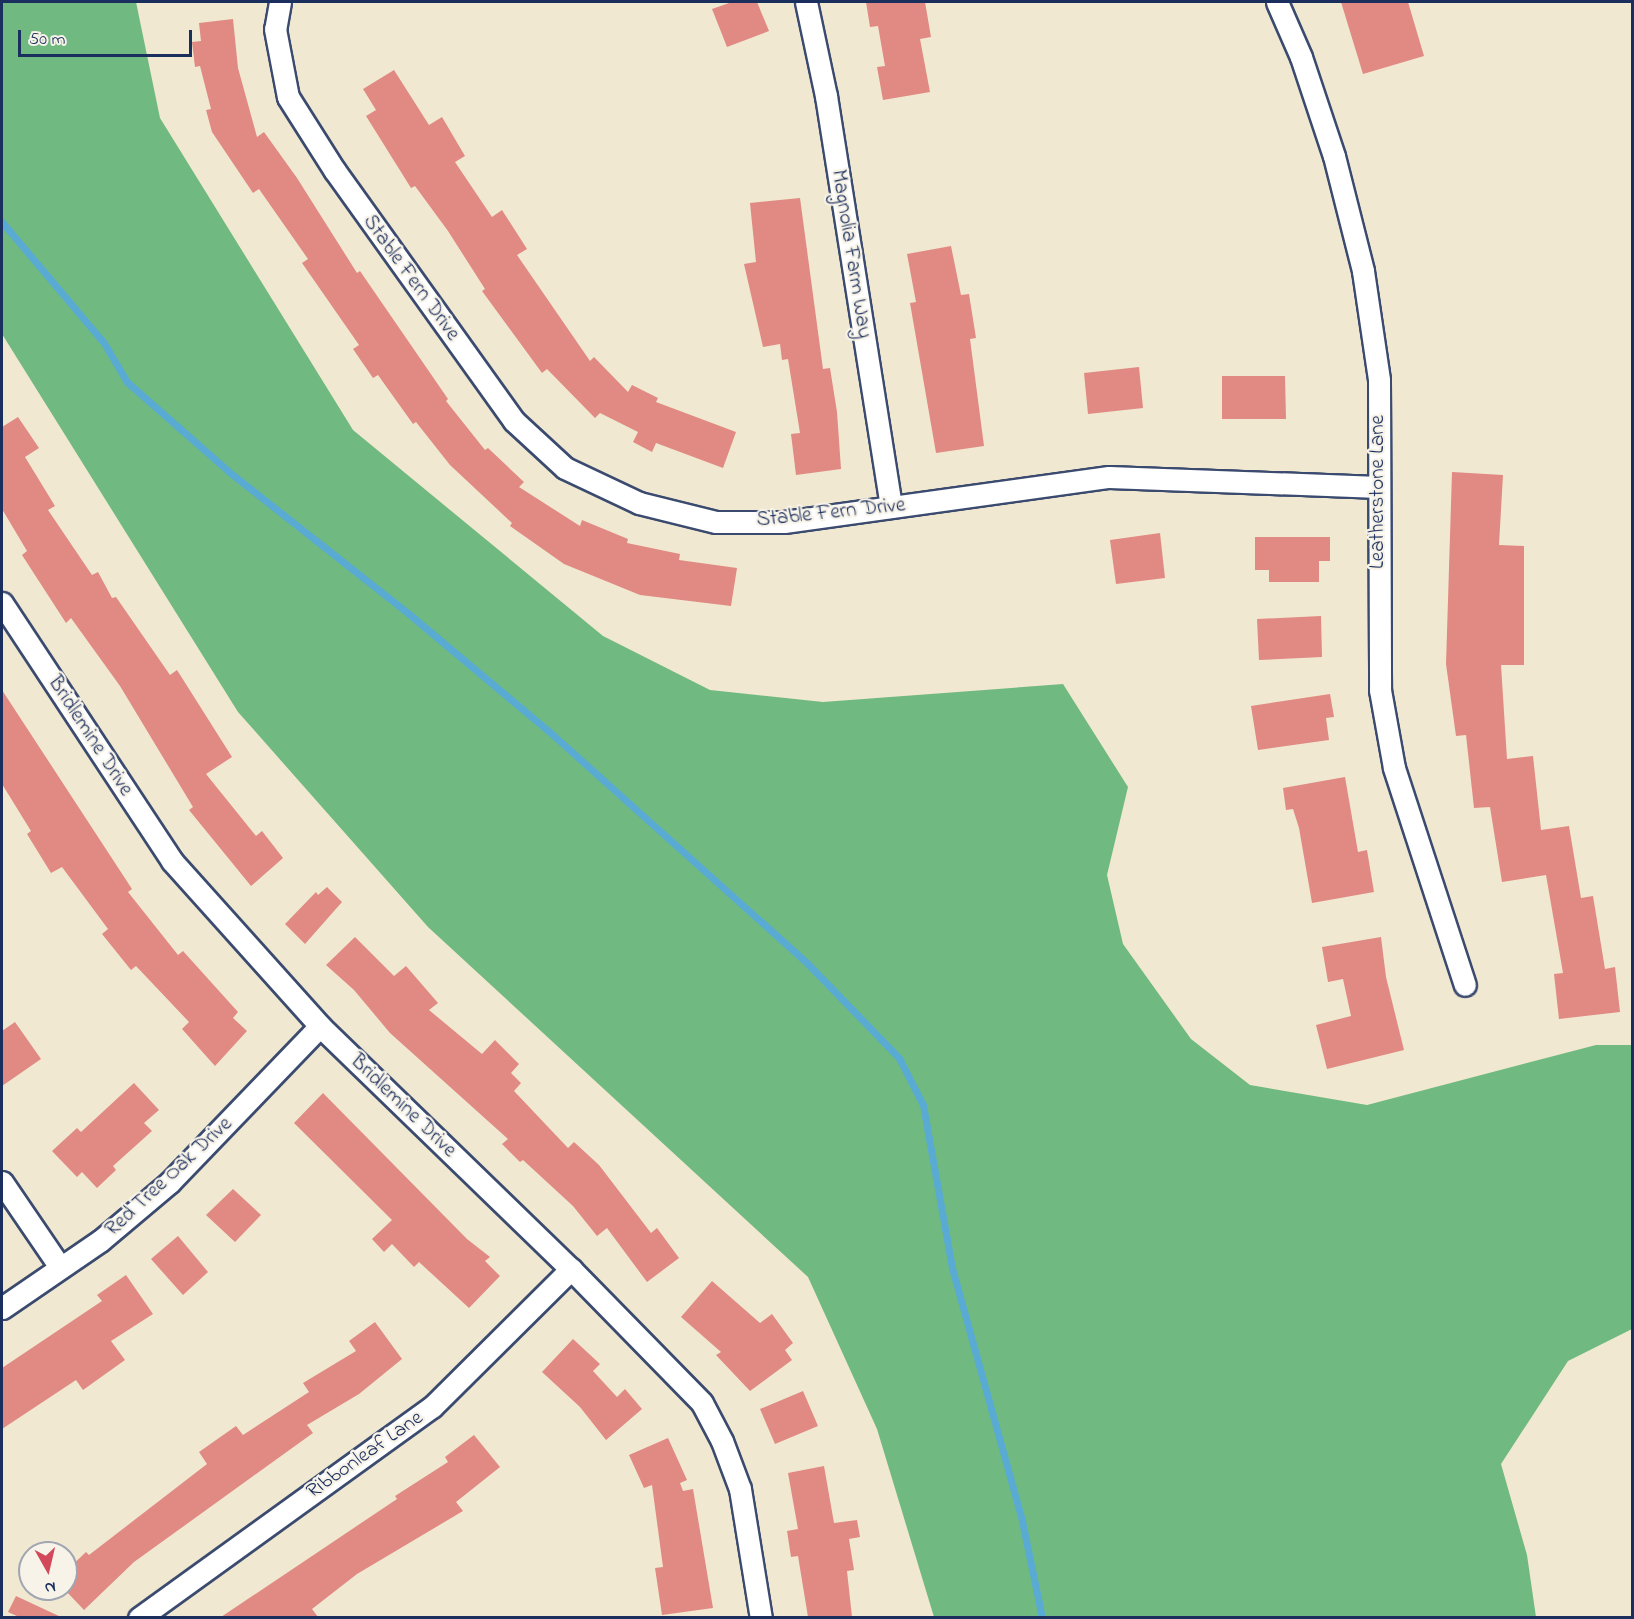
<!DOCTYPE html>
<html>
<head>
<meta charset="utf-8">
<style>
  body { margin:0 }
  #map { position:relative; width:1634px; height:1619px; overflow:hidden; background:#f1e8d1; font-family:"Indie Flower",sans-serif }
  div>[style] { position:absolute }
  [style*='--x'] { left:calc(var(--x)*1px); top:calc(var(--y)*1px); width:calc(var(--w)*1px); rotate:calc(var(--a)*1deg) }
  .forest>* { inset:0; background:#70b980 }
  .stream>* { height:7px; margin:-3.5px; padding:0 3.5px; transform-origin:3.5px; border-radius:3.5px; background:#59abd4 }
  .building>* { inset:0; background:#e08a83 }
  .roads { filter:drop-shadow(2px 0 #3b4b6f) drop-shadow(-2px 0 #3b4b6f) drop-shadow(0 2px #3b4b6f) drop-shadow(0 -2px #3b4b6f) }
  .street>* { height:21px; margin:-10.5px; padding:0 10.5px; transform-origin:10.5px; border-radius:10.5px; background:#fff }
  span { translate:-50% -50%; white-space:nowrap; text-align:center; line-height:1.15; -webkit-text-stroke:4.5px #f7f3e8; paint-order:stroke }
  .street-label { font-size:21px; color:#1b2f5e }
  .frame { position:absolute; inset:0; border:3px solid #1b2f5e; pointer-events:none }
  .north { position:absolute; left:18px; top:1541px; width:60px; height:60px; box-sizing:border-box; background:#f7f3e8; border:2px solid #9fa5b1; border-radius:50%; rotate:172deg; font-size:16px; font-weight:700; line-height:24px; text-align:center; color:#1b2f5e }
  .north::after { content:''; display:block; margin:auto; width:21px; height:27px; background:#d1495b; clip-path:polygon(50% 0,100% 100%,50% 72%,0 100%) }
  .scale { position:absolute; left:18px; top:30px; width:174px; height:27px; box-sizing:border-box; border:3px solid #1b2f5e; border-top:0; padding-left:8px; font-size:18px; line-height:21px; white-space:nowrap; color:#1b2f5e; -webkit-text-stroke:4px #f7f3e8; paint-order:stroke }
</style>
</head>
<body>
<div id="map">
  <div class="forest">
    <div style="clip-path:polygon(2px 2px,136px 2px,160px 118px,353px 430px,603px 636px,710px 690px,823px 702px,1063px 684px,1128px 787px,1107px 875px,1123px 944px,1191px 1039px,1250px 1085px,1367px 1105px,1596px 1045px,1632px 1045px,1632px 1329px,1568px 1361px,1501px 1464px,1527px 1555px,1536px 1617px,934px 1617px,877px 1429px,808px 1277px,428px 927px,238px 712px,2px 334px)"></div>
  </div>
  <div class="stream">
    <div style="--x:2;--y:222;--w:158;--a:49.9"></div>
    <div style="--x:104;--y:343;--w:45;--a:59.5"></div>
    <div style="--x:127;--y:382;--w:141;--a:41.3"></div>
    <div style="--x:233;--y:475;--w:224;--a:38.3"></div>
    <div style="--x:409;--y:614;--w:188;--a:40"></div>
    <div style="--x:553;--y:735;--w:343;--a:41.9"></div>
    <div style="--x:808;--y:964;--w:131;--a:45.9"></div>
    <div style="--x:899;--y:1058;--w:53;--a:62.9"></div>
    <div style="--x:923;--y:1105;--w:166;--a:79.9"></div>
    <div style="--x:952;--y:1268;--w:263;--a:74.5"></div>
    <div style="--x:1022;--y:1521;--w:99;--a:78.3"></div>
  </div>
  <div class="building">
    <div style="clip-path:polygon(732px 2px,757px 2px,769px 31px,727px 47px,712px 9px)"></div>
    <div style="clip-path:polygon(866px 2px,925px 2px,931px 37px,920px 39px,930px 92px,883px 100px,877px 67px,885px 66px,878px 26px,870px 27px)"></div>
    <div style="clip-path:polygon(1341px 2px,1408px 2px,1424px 56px,1363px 74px)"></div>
    <div style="clip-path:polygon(233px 19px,238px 68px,257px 137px,264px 132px,297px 178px,357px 273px,360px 271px,448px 399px,446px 401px,485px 450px,488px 448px,524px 482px,519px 487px,580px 526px,582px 520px,628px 539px,627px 543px,680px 554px,679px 560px,737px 568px,731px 606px,640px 595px,564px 564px,510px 526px,512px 523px,450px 465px,416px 422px,413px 424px,378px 375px,373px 378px,353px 349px,359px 345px,302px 263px,308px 259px,259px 189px,253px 193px,212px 132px,206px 110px,211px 109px,200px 66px,195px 67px,192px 42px,201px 41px,199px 23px)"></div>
    <div style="clip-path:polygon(394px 70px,429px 125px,442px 117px,465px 156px,455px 162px,492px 217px,502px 210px,527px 249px,517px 255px,590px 361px,594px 357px,628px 392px,632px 385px,658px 398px,656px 402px,736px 432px,723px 468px,656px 443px,652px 452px,633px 442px,638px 432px,600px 413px,595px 418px,547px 369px,542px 373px,482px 291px,485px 289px,448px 231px,415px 186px,411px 188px,366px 116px,376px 110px,363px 89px)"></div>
    <div style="clip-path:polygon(800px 198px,823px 369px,830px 368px,837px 412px,841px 469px,796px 475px,791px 434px,800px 433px,788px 359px,782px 360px,780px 344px,763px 347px,744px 264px,756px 262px,750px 203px)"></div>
    <div style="clip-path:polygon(951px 246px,961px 295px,969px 294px,976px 338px,970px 339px,984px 446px,936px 453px,910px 303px,916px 302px,907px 254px)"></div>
    <div style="clip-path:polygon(1139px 367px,1143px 408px,1088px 414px,1084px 373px)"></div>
    <div style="clip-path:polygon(1222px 376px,1285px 376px,1286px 419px,1222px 419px)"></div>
    <div style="clip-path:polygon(18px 417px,39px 448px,25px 457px,55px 506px,48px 510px,92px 575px,98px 572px,112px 598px,116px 597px,170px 675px,177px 670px,232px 757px,206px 774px,256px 836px,262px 831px,283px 858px,251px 886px,189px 810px,193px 807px,120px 686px,71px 618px,66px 623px,22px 555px,27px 551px,2px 509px,2px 427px)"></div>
    <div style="clip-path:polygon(1452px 472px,1503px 475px,1499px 545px,1524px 546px,1524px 665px,1501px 665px,1507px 759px,1533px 756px,1541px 830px,1569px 826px,1581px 898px,1593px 896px,1605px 969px,1615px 967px,1620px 1012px,1559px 1019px,1554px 974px,1563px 973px,1546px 875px,1502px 882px,1490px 807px,1474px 808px,1466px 735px,1456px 736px,1446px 664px)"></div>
    <div style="clip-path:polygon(1160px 533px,1165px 578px,1116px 584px,1110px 540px)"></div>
    <div style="clip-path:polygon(1255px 537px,1330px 537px,1330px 561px,1319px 561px,1319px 582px,1269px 582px,1269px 570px,1255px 570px)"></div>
    <div style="clip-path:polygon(1321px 616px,1322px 657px,1259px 660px,1257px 619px)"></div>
    <div style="clip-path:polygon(2px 690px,132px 889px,128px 892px,178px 955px,183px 951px,238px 1012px,233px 1018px,247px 1031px,215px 1066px,182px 1029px,189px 1022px,136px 966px,131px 970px,102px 934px,108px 929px,62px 867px,51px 873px,27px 834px,31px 831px,2px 784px)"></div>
    <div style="clip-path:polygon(1330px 694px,1334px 717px,1326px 718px,1329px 740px,1258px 750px,1251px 706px)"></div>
    <div style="clip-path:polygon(1345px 777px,1358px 852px,1367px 850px,1374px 892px,1312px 903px,1299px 828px,1293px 809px,1286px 810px,1283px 788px)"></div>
    <div style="clip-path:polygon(327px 887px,342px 902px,305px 944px,285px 924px,316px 892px,318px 895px)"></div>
    <div style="clip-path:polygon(355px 937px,394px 976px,406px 966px,438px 1003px,429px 1010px,482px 1054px,495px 1040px,519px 1064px,511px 1073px,521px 1083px,514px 1091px,568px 1148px,574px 1142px,599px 1165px,651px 1233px,657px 1228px,679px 1258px,647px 1282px,607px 1228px,597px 1236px,573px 1206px,523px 1160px,520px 1162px,502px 1144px,508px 1139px,390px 1033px,354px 990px,326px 965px)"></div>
    <div style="clip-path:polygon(1381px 937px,1386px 977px,1404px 1050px,1327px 1069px,1316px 1025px,1351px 1016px,1343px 979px,1328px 982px,1322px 947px)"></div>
    <div style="clip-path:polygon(15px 1022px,41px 1059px,2px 1086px,2px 1031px)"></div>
    <div style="clip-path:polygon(134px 1083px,159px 1110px,144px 1123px,152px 1131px,113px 1166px,116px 1170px,97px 1188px,82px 1172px,77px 1177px,52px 1151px,77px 1128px,81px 1132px)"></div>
    <div style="clip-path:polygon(323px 1093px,467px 1239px,490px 1257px,485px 1261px,500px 1276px,469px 1308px,419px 1262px,414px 1267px,392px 1244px,384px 1252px,372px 1239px,392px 1220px,294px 1123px)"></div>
    <div style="clip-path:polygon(233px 1189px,261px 1215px,235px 1242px,206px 1215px)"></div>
    <div style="clip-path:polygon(178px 1236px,208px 1272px,183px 1295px,151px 1259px)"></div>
    <div style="clip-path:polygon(126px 1275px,153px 1314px,111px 1341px,125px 1360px,83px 1390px,76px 1380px,2px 1429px,2px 1368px,102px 1301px,97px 1295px)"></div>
    <div style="clip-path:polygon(712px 1281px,760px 1323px,772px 1314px,793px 1343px,785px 1350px,792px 1360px,750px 1391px,716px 1355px,721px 1352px,681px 1317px)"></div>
    <div style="clip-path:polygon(375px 1322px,402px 1359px,359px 1394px,307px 1425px,313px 1433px,134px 1562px,84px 1610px,66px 1591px,66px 1571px,86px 1552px,89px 1555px,207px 1464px,199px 1452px,236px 1426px,243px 1435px,309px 1392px,303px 1383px,356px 1351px,349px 1341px)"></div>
    <div style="clip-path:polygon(573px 1339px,600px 1364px,593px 1371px,617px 1397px,625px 1389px,642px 1409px,606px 1440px,580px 1407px,542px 1372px)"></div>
    <div style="clip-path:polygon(803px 1391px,818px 1426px,775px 1444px,760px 1409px)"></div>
    <div style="clip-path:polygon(474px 1435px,500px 1467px,456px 1502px,463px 1511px,357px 1574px,312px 1609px,318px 1617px,221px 1617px,397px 1499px,395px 1496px,448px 1462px,445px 1457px)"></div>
    <div style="clip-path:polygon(668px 1438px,687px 1480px,680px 1483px,683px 1491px,693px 1489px,713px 1608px,662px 1615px,655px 1568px,663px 1567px,652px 1485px,644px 1488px,629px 1455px)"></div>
    <div style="clip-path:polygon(824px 1466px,834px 1523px,857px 1520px,860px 1537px,849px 1539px,854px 1570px,847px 1571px,852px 1617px,808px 1617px,798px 1556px,791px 1557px,787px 1531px,798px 1529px,788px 1473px)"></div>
    <div style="clip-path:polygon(16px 1596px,61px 1617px,19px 1617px,8px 1612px)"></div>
  </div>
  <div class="roads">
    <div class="street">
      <div style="--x:280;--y:2;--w:27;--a:100"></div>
      <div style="--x:275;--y:29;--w:69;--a:79.2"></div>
      <div style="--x:288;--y:97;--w:88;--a:57.6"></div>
      <div style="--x:335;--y:171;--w:307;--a:54.4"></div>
      <div style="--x:514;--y:421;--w:69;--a:42.7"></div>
      <div style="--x:565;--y:468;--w:82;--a:25.3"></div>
      <div style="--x:639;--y:503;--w:79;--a:13.9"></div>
      <div style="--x:716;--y:522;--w:68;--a:0"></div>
      <div style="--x:784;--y:522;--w:328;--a:-7.9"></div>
      <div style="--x:1109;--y:477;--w:270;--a:2.1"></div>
      <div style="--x:806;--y:2;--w:96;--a:78"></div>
      <div style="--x:826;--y:96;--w:416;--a:81"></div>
      <div style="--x:1277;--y:2;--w:60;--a:66.4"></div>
      <div style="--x:1301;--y:57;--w:104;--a:71.6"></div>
      <div style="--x:1334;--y:156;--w:119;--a:75.8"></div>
      <div style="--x:1363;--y:271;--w:110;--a:81.6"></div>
      <div style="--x:1379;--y:380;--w:310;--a:89.8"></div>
      <div style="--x:1380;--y:690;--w:79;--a:79.8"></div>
      <div style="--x:1394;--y:768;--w:228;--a:71.9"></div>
      <div style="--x:2;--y:603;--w:309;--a:56.6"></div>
      <div style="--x:172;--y:861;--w:222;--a:48.1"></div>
      <div style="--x:320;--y:1026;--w:349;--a:44.1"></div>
      <div style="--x:571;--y:1269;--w:187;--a:45.6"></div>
      <div style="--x:702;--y:1403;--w:43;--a:62.2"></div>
      <div style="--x:722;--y:1441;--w:51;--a:69.4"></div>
      <div style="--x:740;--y:1489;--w:131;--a:80.8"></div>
      <div style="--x:2;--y:1182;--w:103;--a:55.7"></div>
      <div style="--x:2;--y:1308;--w:119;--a:-34.4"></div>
      <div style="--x:100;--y:1241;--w:92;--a:-40.1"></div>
      <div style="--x:170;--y:1182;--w:216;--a:-46.1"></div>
      <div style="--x:139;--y:1618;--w:361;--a:-35.8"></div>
      <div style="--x:432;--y:1407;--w:196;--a:-44.8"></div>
    </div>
  </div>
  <div class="street-label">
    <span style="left:851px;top:254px;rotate:81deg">Magnolia Farm Way</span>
    <span style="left:411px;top:278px;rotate:54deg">Stable Fern Drive</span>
    <span style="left:1378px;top:492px;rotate:-90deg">Leatherstone Lane</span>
    <span style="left:831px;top:513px;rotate:-6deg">Stable Fern Drive</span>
    <span style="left:90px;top:736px;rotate:57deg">Bridlemine Drive</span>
    <span style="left:403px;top:1106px;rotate:44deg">Bridlemine Drive</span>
    <span style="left:169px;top:1177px;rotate:-43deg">Red Tree Oak Drive</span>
    <span style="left:365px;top:1455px;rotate:-35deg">Ribbonleaf Lane</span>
  </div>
  <div class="frame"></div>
  <div class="north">N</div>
  <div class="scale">50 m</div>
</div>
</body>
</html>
